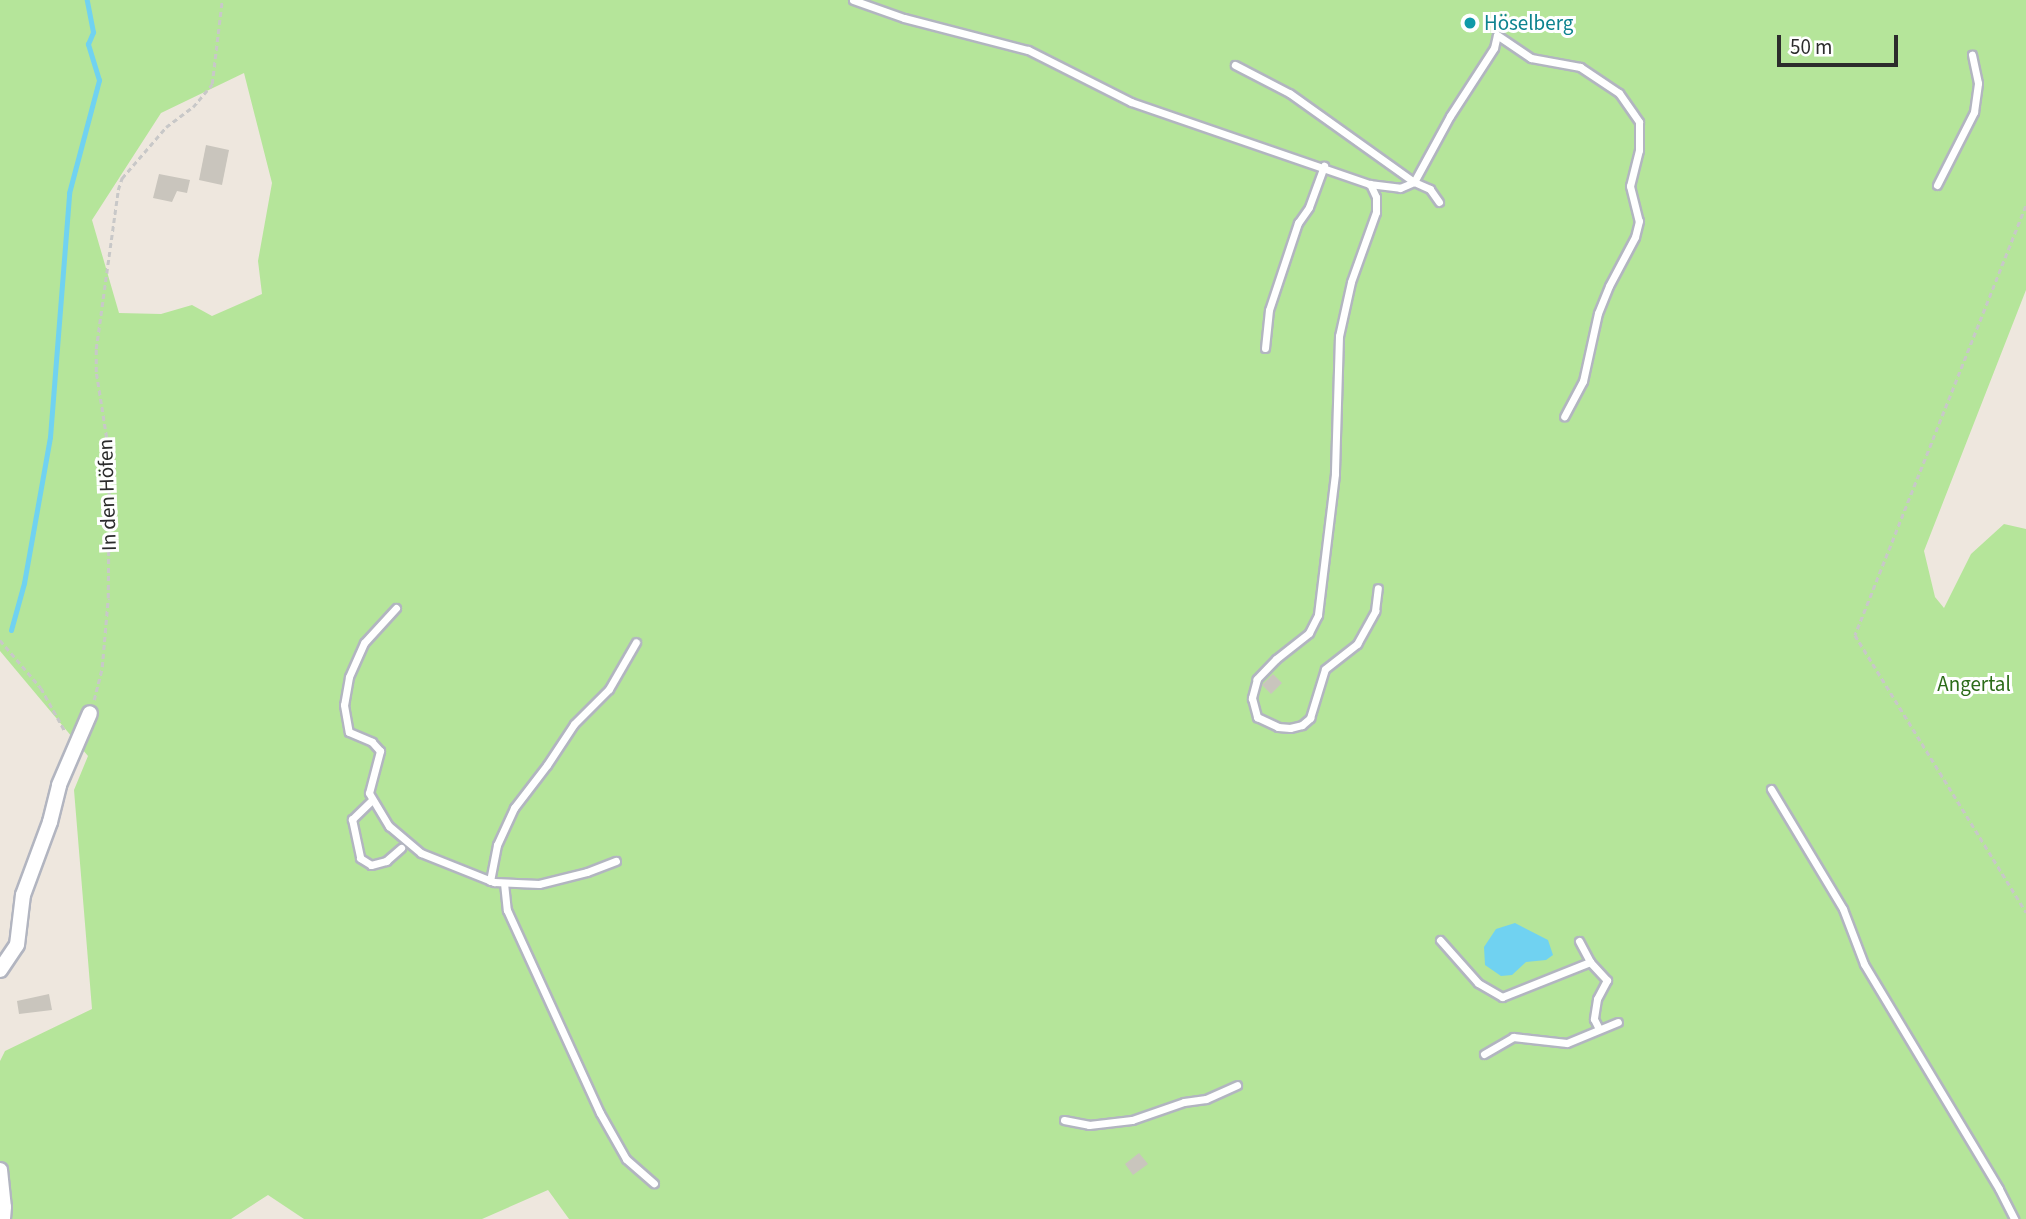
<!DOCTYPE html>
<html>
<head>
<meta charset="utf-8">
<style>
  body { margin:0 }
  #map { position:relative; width:2026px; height:1219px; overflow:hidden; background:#eee7de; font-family:"Source Sans 3",sans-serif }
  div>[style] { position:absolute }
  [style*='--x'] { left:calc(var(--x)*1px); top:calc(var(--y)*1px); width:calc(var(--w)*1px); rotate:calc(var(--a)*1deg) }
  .green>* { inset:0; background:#b5e59a }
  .water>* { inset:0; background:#70d2f1 }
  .stream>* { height:5px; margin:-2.5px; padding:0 2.5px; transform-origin:2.5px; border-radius:2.5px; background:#70d2f1 }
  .building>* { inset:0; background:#c9c5bd }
  .path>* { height:2.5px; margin-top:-1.25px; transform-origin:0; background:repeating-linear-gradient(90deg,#c8c8c8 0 5px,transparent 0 8.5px) }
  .roads { filter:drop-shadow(2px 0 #b2b5c0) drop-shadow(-2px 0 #b2b5c0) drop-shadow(0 2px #b2b5c0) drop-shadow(0 -2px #b2b5c0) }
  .lane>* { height:7px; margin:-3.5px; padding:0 3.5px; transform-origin:3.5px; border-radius:3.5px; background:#fff }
  .street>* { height:14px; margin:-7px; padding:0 7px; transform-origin:7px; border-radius:7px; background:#fff }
  .dots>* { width:19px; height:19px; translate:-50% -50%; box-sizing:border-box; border:4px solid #fff; border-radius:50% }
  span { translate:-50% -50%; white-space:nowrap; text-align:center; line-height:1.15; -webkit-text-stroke:6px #fff; paint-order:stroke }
  .culture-label { font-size:21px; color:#0d838f }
  .left { translate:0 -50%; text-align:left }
  .street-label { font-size:21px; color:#2c2c2c }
  .park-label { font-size:21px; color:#2c6c19 }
  .scale { position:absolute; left:1777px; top:35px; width:121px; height:32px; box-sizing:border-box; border:4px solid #2c2c2c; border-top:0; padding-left:9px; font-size:21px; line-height:24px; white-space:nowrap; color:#2c2c2c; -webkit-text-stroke:5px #fff; paint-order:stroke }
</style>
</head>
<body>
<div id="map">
  <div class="green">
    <div style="clip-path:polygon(evenodd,0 0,2026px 0,2026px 290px,1924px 551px,1935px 597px,1944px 608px,1971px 554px,2004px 524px,2026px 529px,2026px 1219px,569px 1219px,548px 1190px,482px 1219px,304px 1219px,268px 1195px,231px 1219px,0 1219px,0 1061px,5px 1051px,92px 1009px,74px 790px,88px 756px,0 651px,0 0,244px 73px,272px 183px,258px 261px,262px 294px,212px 316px,192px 305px,161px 314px,119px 313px,92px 220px,161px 113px,244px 73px)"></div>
  </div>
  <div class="water">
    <div style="clip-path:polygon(1515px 923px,1548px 940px,1553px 955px,1546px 960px,1526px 962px,1512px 975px,1501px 976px,1485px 965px,1484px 947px,1496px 929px)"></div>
  </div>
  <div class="stream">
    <div style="--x:11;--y:630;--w:49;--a:-74.5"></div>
    <div style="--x:24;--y:583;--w:148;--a:-79.9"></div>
    <div style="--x:50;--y:437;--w:245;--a:-85.5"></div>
    <div style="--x:69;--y:193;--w:117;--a:-75.1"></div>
    <div style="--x:99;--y:80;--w:38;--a:-107"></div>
    <div style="--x:88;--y:44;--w:13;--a:-67"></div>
    <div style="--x:93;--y:32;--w:33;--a:-101"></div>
  </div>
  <div class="building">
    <div style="clip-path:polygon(206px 145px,229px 150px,222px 185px,199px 180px)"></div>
    <div style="clip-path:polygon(159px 174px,190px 180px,187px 193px,177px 191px,172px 202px,153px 198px)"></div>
    <div style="clip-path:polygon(1273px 674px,1282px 683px,1271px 694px,1262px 685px)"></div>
    <div style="clip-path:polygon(49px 994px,52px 1010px,19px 1014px,17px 1001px)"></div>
    <div style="clip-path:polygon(1139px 1153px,1148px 1164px,1133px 1175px,1125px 1164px)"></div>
  </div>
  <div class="path">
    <div style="--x:2026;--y:206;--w:462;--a:111.7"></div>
    <div style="--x:1855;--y:635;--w:326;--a:58.3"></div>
    <div style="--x:0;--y:640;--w:63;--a:49.5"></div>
    <div style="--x:41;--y:688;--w:49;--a:60.8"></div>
    <div style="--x:94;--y:700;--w:34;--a:-76"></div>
    <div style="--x:102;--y:667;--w:69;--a:-85"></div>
    <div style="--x:108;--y:598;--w:111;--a:-89.5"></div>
    <div style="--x:109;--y:487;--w:33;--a:-90"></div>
    <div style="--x:109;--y:454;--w:83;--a:-99"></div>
    <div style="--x:96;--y:372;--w:23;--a:-90"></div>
    <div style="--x:96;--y:349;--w:161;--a:-82.1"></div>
    <div style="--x:118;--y:190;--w:13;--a:-72"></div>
    <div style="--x:122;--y:178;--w:67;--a:-49.2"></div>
    <div style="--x:166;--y:127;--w:34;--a:-37"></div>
    <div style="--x:193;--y:107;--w:30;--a:-50"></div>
    <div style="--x:212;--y:84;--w:85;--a:-83.2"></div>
  </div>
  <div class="roads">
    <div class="lane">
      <div style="--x:853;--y:0;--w:54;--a:19.4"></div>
      <div style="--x:904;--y:18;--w:128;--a:14.5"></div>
      <div style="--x:1028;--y:50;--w:115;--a:26.8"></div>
      <div style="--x:1131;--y:102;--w:252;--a:19"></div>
      <div style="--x:1369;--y:184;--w:31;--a:7"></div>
      <div style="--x:1400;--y:188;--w:15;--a:-23"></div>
      <div style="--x:1414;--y:182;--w:153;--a:-144.5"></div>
      <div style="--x:1289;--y:93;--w:61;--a:-152.6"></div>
      <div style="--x:1370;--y:184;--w:14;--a:65"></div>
      <div style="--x:1376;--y:197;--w:15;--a:90"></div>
      <div style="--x:1376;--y:212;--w:74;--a:109.7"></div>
      <div style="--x:1351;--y:282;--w:55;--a:102.5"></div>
      <div style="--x:1339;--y:336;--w:138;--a:91.7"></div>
      <div style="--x:1335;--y:474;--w:142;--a:96.9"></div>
      <div style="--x:1318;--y:615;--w:20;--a:117"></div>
      <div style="--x:1309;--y:633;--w:42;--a:141.8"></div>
      <div style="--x:1276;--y:659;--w:28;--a:134"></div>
      <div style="--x:1257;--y:679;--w:20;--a:105"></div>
      <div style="--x:1252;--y:698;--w:20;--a:75"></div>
      <div style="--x:1257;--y:717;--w:23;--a:25"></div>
      <div style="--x:1278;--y:727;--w:12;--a:5"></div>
      <div style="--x:1290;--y:728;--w:12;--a:-14"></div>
      <div style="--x:1302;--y:725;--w:11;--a:-41"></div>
      <div style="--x:1310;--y:718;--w:51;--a:-73"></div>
      <div style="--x:1325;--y:669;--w:41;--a:-38"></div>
      <div style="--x:1357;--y:644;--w:38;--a:-61"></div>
      <div style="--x:1375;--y:611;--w:23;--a:-83"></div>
      <div style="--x:1937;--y:185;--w:82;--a:-63.1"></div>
      <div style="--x:1974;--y:112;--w:29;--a:-82"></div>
      <div style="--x:1978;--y:83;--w:29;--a:-102"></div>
      <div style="--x:1439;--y:202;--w:16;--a:-125"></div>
      <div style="--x:1430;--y:189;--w:17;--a:-156"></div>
      <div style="--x:1414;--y:182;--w:75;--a:-61.4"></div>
      <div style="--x:1450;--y:116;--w:81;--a:-57.1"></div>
      <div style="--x:1494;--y:48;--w:13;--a:-77"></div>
      <div style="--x:1497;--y:35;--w:41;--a:34.1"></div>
      <div style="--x:1531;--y:58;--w:50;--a:10.4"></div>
      <div style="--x:1580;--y:67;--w:47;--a:33.7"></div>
      <div style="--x:1619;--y:93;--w:35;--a:55"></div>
      <div style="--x:1639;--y:122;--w:28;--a:90"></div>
      <div style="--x:1639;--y:150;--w:37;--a:104"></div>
      <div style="--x:1630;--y:186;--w:36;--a:76"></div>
      <div style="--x:1639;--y:221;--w:16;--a:104"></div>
      <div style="--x:1635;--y:237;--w:55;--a:118"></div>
      <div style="--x:1609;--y:286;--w:29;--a:112"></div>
      <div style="--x:1598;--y:313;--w:70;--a:102.4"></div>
      <div style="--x:1583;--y:381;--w:40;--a:118"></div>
      <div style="--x:1265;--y:348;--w:38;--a:-84"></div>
      <div style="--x:1269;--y:310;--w:92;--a:-71.6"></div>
      <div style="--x:1298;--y:223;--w:19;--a:-55"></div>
      <div style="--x:1309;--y:207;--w:44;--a:-69.9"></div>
      <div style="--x:396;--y:608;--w:47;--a:132.4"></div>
      <div style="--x:364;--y:643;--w:37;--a:114"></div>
      <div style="--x:349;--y:677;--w:28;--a:100"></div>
      <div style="--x:344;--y:705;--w:27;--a:80"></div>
      <div style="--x:349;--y:732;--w:25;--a:23"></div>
      <div style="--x:372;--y:742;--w:12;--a:48"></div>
      <div style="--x:380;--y:751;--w:43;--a:104.7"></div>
      <div style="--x:369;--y:793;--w:39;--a:59"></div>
      <div style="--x:389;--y:826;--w:42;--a:40.2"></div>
      <div style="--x:421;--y:853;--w:79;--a:21.7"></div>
      <div style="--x:494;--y:882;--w:45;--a:2.5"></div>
      <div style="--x:539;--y:884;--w:49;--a:-14"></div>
      <div style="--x:587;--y:872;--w:31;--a:-21"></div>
      <div style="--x:1771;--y:789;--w:140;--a:59"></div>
      <div style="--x:1843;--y:909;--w:59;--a:69.1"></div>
      <div style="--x:1864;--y:964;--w:262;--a:59"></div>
      <div style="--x:1999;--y:1189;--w:34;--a:63"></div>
      <div style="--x:372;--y:800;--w:28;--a:136"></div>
      <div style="--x:352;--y:819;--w:40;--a:78"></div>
      <div style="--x:360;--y:858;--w:13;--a:32"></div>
      <div style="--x:371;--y:865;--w:16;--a:-15"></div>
      <div style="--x:386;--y:861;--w:20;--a:-41"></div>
      <div style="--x:490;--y:881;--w:37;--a:-79"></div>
      <div style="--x:497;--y:845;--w:41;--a:-65.3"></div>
      <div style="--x:514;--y:808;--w:54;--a:-52.5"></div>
      <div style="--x:547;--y:765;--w:49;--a:-56.6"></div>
      <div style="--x:574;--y:724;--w:49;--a:-45"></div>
      <div style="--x:609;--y:689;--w:54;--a:-60.1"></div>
      <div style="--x:504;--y:883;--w:27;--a:84"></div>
      <div style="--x:507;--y:910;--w:223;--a:65.4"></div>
      <div style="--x:600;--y:1113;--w:53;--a:60.5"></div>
      <div style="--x:626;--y:1159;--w:37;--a:41"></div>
      <div style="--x:1440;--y:940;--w:57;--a:48.5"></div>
      <div style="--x:1478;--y:983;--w:28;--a:30"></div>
      <div style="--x:1502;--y:997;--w:95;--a:-21.7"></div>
      <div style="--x:1579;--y:941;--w:24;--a:62"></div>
      <div style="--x:1590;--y:962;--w:25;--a:47"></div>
      <div style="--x:1607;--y:980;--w:21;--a:118"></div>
      <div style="--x:1597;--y:999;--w:20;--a:99"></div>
      <div style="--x:1594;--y:1019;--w:11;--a:63"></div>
      <div style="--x:1484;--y:1054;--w:34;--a:-30"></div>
      <div style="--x:1513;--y:1037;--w:54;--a:6.3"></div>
      <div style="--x:1567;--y:1043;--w:55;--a:-22.4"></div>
      <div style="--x:1064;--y:1120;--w:25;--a:11"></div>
      <div style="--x:1089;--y:1125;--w:43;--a:-6.6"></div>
      <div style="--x:1132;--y:1120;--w:55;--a:-19.1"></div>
      <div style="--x:1184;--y:1102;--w:22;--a:-8"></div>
      <div style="--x:1206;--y:1099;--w:34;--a:-24"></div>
    </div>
    <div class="street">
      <div style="--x:0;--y:970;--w:30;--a:-56"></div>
      <div style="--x:17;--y:945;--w:50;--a:-83.2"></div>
      <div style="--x:23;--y:895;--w:78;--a:-69.7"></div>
      <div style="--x:50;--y:822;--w:38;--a:-76"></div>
      <div style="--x:59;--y:785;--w:78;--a:-66.7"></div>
      <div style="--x:0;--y:1170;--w:37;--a:84"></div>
      <div style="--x:4;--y:1207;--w:12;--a:95"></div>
    </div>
  </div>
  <div class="dots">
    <div style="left:1470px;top:23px;background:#0f9aa8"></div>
  </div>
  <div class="culture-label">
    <span class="left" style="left:1484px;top:23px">Höselberg</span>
  </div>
  <div class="street-label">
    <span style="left:107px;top:495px;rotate:-92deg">In den Höfen</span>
  </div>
  <div class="park-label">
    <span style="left:1974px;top:684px">Angertal</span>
  </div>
  <div class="scale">50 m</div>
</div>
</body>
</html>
